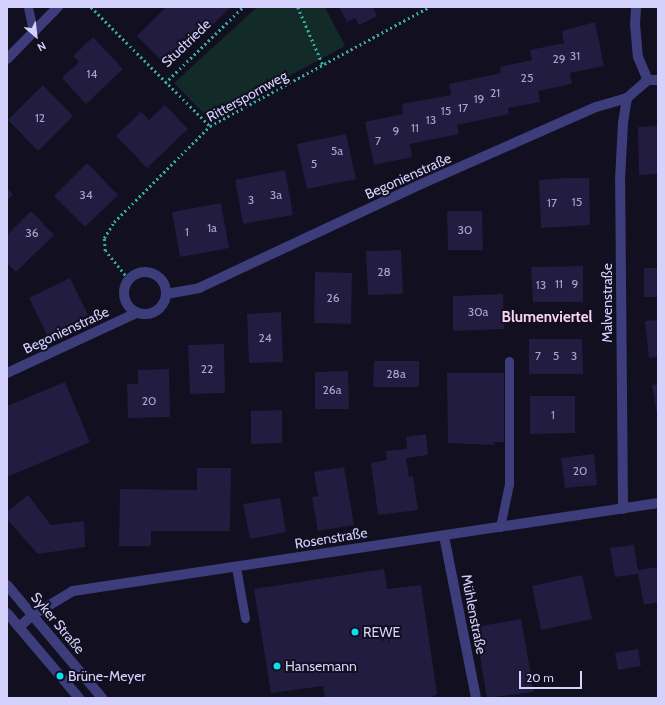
<!DOCTYPE html>
<html>
<head>
<meta charset="utf-8">
<style>
  body { margin:0 }
  #map { position:relative; width:665px; height:705px; overflow:hidden; background:#110f20; font-family:Cabin,sans-serif }
  div>[style] { position:absolute }
  [style*='--x'] { left:calc(var(--x)*1px); top:calc(var(--y)*1px); width:calc(var(--w)*1px); rotate:calc(var(--a)*1deg) }
  .green>* { inset:0; background:#122a28 }
  .building>* { inset:0; background:#211c40 }
  .path>* { height:2.5px; margin-top:-1.25px; transform-origin:0; background:repeating-linear-gradient(90deg,#36ab9f 0 2px,transparent 0 5px) }
  .service>* { height:9px; margin:-4.5px; padding:0 4.5px; transform-origin:4.5px; border-radius:4.5px; background:#3d3d7c }
  .minor>* { height:10px; margin:-5px; padding:0 5px; transform-origin:5px; border-radius:5px; background:#3d3d7c }
  .minor>.ring { margin:-5px; padding:0; box-sizing:content-box; background:none; border:10px solid #3d3d7c; border-radius:50% }
  .tertiary>* { height:10px; margin:-5px; padding:0 5px; transform-origin:5px; border-radius:5px; background:#3d3d7c }
  .dots>* { width:11px; height:11px; translate:-50% -50%; box-sizing:border-box; border:2px solid #110f20; border-radius:50% }
  span { translate:-50% -50%; white-space:nowrap; text-align:center; line-height:1.15; -webkit-text-stroke:4px #110f20; paint-order:stroke }
  .number-label { font-size:12px; color:#a7a4cd }
  .number-label span { -webkit-text-stroke-width:0 }
  .street-label { font-size:14px; color:#d4d1fc }
  .poi-label { font-size:14px; color:#d4d1fc }
  .left { translate:0 -50%; text-align:left }
  .neighbourhood-label { font-size:15px; color:#fcd3ef; font-weight:700 }
  .frame { position:absolute; inset:0; border:8px solid #d4d1fc; pointer-events:none }
  .north { position:absolute; left:16px; top:16px; width:40px; height:40px; -webkit-text-stroke:3px #110f20; paint-order:stroke; rotate:152deg; font-size:11px; font-weight:700; line-height:16px; text-align:center; color:#d4d1fc }
  .north::after { content:''; display:block; margin:auto; width:14px; height:18px; background:#d4d1fc; clip-path:polygon(50% 0,100% 100%,50% 72%,0 100%) }
  .scale { position:absolute; left:519px; top:671px; width:63px; height:18px; box-sizing:border-box; border:2px solid #d4d1fc; border-top:0; padding-left:5px; font-size:12px; line-height:14px; white-space:nowrap; color:#d4d1fc; -webkit-text-stroke:3px #110f20; paint-order:stroke }
</style>
</head>
<body>
<div id="map">
  <div class="green">
    <div style="clip-path:polygon(257px 7px,325px 7px,345px 46px,209px 119px,174px 83px)"></div>
  </div>
  <div class="building">
    <div style="clip-path:polygon(166px 7px,231px 7px,169px 68px,137px 36px)"></div>
    <div style="clip-path:polygon(339px 7px,373px 7px,377px 16px,359px 25px,355px 18px,347px 22px)"></div>
    <div style="clip-path:polygon(595px 22px,604px 66px,570px 73px,572px 84px,538px 91px,540px 102px,508px 108px,509px 114px,457px 125px,459px 134px,410px 144px,412px 157px,374px 165px,365px 122px,403px 114px,402px 104px,451px 95px,449px 84px,501px 73px,500px 67px,532px 60px,530px 50px,564px 43px,562px 31px)"></div>
    <div style="clip-path:polygon(93px 37px,123px 69px,86px 104px,62px 78px,79px 62px,73px 56px)"></div>
    <div style="clip-path:polygon(43px 85px,73px 116px,38px 151px,8px 120px)"></div>
    <div style="clip-path:polygon(165px 105px,188px 129px,147px 168px,116px 136px,141px 112px,149px 120px)"></div>
    <div style="clip-path:polygon(658px 126px,658px 174px,639px 175px,638px 127px)"></div>
    <div style="clip-path:polygon(346px 134px,356px 179px,307px 189px,297px 144px)"></div>
    <div style="clip-path:polygon(87px 163px,118px 195px,85px 227px,54px 196px)"></div>
    <div style="clip-path:polygon(285px 170px,293px 215px,243px 224px,235px 180px)"></div>
    <div style="clip-path:polygon(564px 178px,589px 178px,590px 225px,541px 228px,539px 180px)"></div>
    <div style="clip-path:polygon(7px 189px,13px 194px,7px 201px)"></div>
    <div style="clip-path:polygon(221px 203px,229px 248px,180px 257px,172px 212px)"></div>
    <div style="clip-path:polygon(31px 211px,54px 235px,16px 272px,7px 263px,7px 235px)"></div>
    <div style="clip-path:polygon(447px 211px,482px 211px,483px 250px,448px 250px)"></div>
    <div style="clip-path:polygon(401px 250px,403px 294px,368px 295px,366px 251px)"></div>
    <div style="clip-path:polygon(583px 266px,583px 302px,533px 302px,531px 267px)"></div>
    <div style="clip-path:polygon(644px 268px,658px 268px,658px 297px,644px 297px)"></div>
    <div style="clip-path:polygon(315px 272px,352px 273px,351px 324px,314px 323px)"></div>
    <div style="clip-path:polygon(70px 278px,88px 315px,47px 335px,29px 298px)"></div>
    <div style="clip-path:polygon(503px 294px,504px 329px,453px 331px,453px 296px)"></div>
    <div style="clip-path:polygon(281px 312px,283px 362px,249px 363px,247px 314px)"></div>
    <div style="clip-path:polygon(658px 320px,658px 357px,649px 358px,645px 321px)"></div>
    <div style="clip-path:polygon(529px 339px,582px 339px,583px 374px,529px 374px)"></div>
    <div style="clip-path:polygon(224px 344px,225px 393px,190px 394px,188px 345px)"></div>
    <div style="clip-path:polygon(374px 361px,419px 361px,419px 387px,373px 387px)"></div>
    <div style="clip-path:polygon(169px 369px,170px 417px,128px 418px,127px 384px,138px 384px,138px 370px)"></div>
    <div style="clip-path:polygon(348px 371px,349px 409px,315px 409px,315px 372px)"></div>
    <div style="clip-path:polygon(447px 373px,504px 373px,504px 442px,494px 442px,494px 445px,448px 443px)"></div>
    <div style="clip-path:polygon(65px 382px,90px 442px,7px 477px,7px 406px)"></div>
    <div style="clip-path:polygon(658px 384px,658px 414px,657px 414px,652px 385px)"></div>
    <div style="clip-path:polygon(530px 396px,575px 396px,575px 433px,530px 434px)"></div>
    <div style="clip-path:polygon(282px 410px,282px 443px,251px 444px,251px 411px)"></div>
    <div style="clip-path:polygon(426px 434px,428px 455px,406px 458px,409px 477px,413px 476px,418px 510px,378px 515px,371px 463px,387px 460px,386px 451px,407px 449px,406px 437px)"></div>
    <div style="clip-path:polygon(594px 454px,597px 485px,565px 488px,561px 458px)"></div>
    <div style="clip-path:polygon(344px 467px,354px 525px,318px 531px,312px 497px,318px 496px,314px 472px)"></div>
    <div style="clip-path:polygon(197px 468px,231px 468px,230px 531px,151px 531px,151px 546px,119px 546px,120px 489px,197px 490px)"></div>
    <div style="clip-path:polygon(28px 495px,51px 525px,84px 521px,85px 547px,38px 554px,7px 519px,7px 512px)"></div>
    <div style="clip-path:polygon(280px 498px,286px 532px,250px 539px,243px 504px)"></div>
    <div style="clip-path:polygon(634px 545px,638px 570px,658px 567px,658px 602px,644px 605px,638px 574px,615px 577px,610px 548px)"></div>
    <div style="clip-path:polygon(384px 569px,387px 589px,421px 585px,437px 694px,430px 698px,325px 698px,323px 686px,271px 693px,254px 589px)"></div>
    <div style="clip-path:polygon(582px 575px,592px 619px,541px 630px,532px 586px)"></div>
    <div style="clip-path:polygon(521px 619px,534px 692px,487px 698px,475px 627px)"></div>
    <div style="clip-path:polygon(638px 649px,641px 666px,618px 670px,615px 653px)"></div>
  </div>
  <div class="path">
    <div style="--x:91;--y:7;--w:168;--a:45"></div>
    <div style="--x:298;--y:7;--w:63;--a:66.7"></div>
    <div style="--x:165;--y:83;--w:109;--a:-44.3"></div>
    <div style="--x:128;--y:279;--w:36;--a:-129"></div>
    <div style="--x:105;--y:251;--w:13;--a:-94"></div>
    <div style="--x:104;--y:238;--w:19;--a:-58"></div>
    <div style="--x:114;--y:222;--w:136;--a:-45"></div>
    <div style="--x:210;--y:126;--w:249;--a:-28.5"></div>
  </div>
  <div class="service">
    <div style="--x:28;--y:7;--w:25;--a:78"></div>
    <div style="--x:500;--y:527;--w:44;--a:-78.2"></div>
    <div style="--x:509;--y:484;--w:123;--a:-90"></div>
    <div style="--x:236;--y:567;--w:52;--a:80"></div>
  </div>
  <div class="minor">
    <div style="--x:636;--y:7;--w:17;--a:93"></div>
    <div style="--x:635;--y:24;--w:33;--a:85"></div>
    <div style="--x:638;--y:57;--w:25;--a:67"></div>
    <div style="--x:7;--y:59;--w:73;--a:-45.6"></div>
    <div class="ring" style="left:124px;top:272px;width:32px;height:32px"></div>
    <div style="--x:166;--y:294;--w:34;--a:-10"></div>
    <div style="--x:199;--y:288;--w:243;--a:-25.1"></div>
    <div style="--x:419;--y:185;--w:193;--a:-23.8"></div>
    <div style="--x:596;--y:107;--w:32;--a:-16"></div>
    <div style="--x:627;--y:98;--w:28;--a:-41"></div>
    <div style="--x:648;--y:80;--w:10;--a:0"></div>
    <div style="--x:7;--y:373;--w:142;--a:-24.9"></div>
    <div style="--x:623;--y:509;--w:329;--a:-90.5"></div>
    <div style="--x:620;--y:180;--w:57;--a:-87"></div>
    <div style="--x:623;--y:123;--w:25;--a:-81"></div>
    <div style="--x:444;--y:536;--w:165;--a:78.8"></div>
    <div style="--x:19;--y:627;--w:18;--a:-41"></div>
    <div style="--x:33;--y:615;--w:47;--a:-31"></div>
    <div style="--x:73;--y:591;--w:592;--a:-8.55"></div>
  </div>
  <div class="tertiary">
    <div style="--x:7;--y:585;--w:148;--a:49.9"></div>
    <div style="--x:7;--y:613;--w:111;--a:49.7"></div>
  </div>
  <div class="dots">
    <div style="left:355px;top:632px;background:#0fdeea"></div>
    <div style="left:277px;top:666px;background:#0fdeea"></div>
    <div style="left:60px;top:676px;background:#0fdeea"></div>
  </div>
  <div class="number-label">
    <span style="left:575px;top:56px">31</span>
    <span style="left:559px;top:59px">29</span>
    <span style="left:92px;top:74px">14</span>
    <span style="left:527px;top:78px">25</span>
    <span style="left:495px;top:93px">21</span>
    <span style="left:479px;top:99px">19</span>
    <span style="left:463px;top:108px">17</span>
    <span style="left:446px;top:111px">15</span>
    <span style="left:40px;top:118px">12</span>
    <span style="left:431px;top:120px">13</span>
    <span style="left:415px;top:128px">11</span>
    <span style="left:396px;top:131px">9</span>
    <span style="left:378px;top:141px">7</span>
    <span style="left:337px;top:151px">5a</span>
    <span style="left:314px;top:164px">5</span>
    <span style="left:86px;top:195px">34</span>
    <span style="left:276px;top:195px">3a</span>
    <span style="left:251px;top:200px">3</span>
    <span style="left:577px;top:202px">15</span>
    <span style="left:552px;top:203px">17</span>
    <span style="left:212px;top:228px">1a</span>
    <span style="left:465px;top:230px">30</span>
    <span style="left:187px;top:232px">1</span>
    <span style="left:32px;top:233px">36</span>
    <span style="left:384px;top:272px">28</span>
    <span style="left:559px;top:284px">11</span>
    <span style="left:575px;top:284px">9</span>
    <span style="left:541px;top:285px">13</span>
    <span style="left:333px;top:298px">26</span>
    <span style="left:478px;top:312px">30a</span>
    <span style="left:265px;top:338px">24</span>
    <span style="left:538px;top:356px">7</span>
    <span style="left:556px;top:356px">5</span>
    <span style="left:574px;top:356px">3</span>
    <span style="left:207px;top:369px">22</span>
    <span style="left:396px;top:374px">28a</span>
    <span style="left:332px;top:390px">26a</span>
    <span style="left:149px;top:401px">20</span>
    <span style="left:553px;top:415px">1</span>
    <span style="left:580px;top:471px">20</span>
  </div>
  <div class="street-label">
    <span style="left:186px;top:43px;rotate:-44deg">Studtriede</span>
    <span style="left:247px;top:96px;rotate:-29deg">Ritterspornweg</span>
    <span style="left:408px;top:176px;rotate:-24deg">Begonienstraße</span>
    <span style="left:607px;top:303px;rotate:-90deg">Malvenstraße</span>
    <span style="left:66px;top:330px;rotate:-25deg">Begonienstraße</span>
    <span style="left:331px;top:538px;rotate:-9deg">Rosenstraße</span>
    <span style="left:474px;top:614px;rotate:79deg">Mühlenstraße</span>
    <span style="left:58px;top:623px;rotate:50deg">Syker Straße</span>
  </div>
  <div class="poi-label">
    <span class="left" style="left:363px;top:632px">REWE</span>
    <span class="left" style="left:285px;top:666px">Hansemann</span>
    <span class="left" style="left:68px;top:676px">Brüne-Meyer</span>
  </div>
  <div class="neighbourhood-label">
    <span style="left:547px;top:318px">Blumenviertel</span>
  </div>
  <div class="frame"></div>
  <div class="north">N</div>
  <div class="scale">20 m</div>
</div>
</body>
</html>
